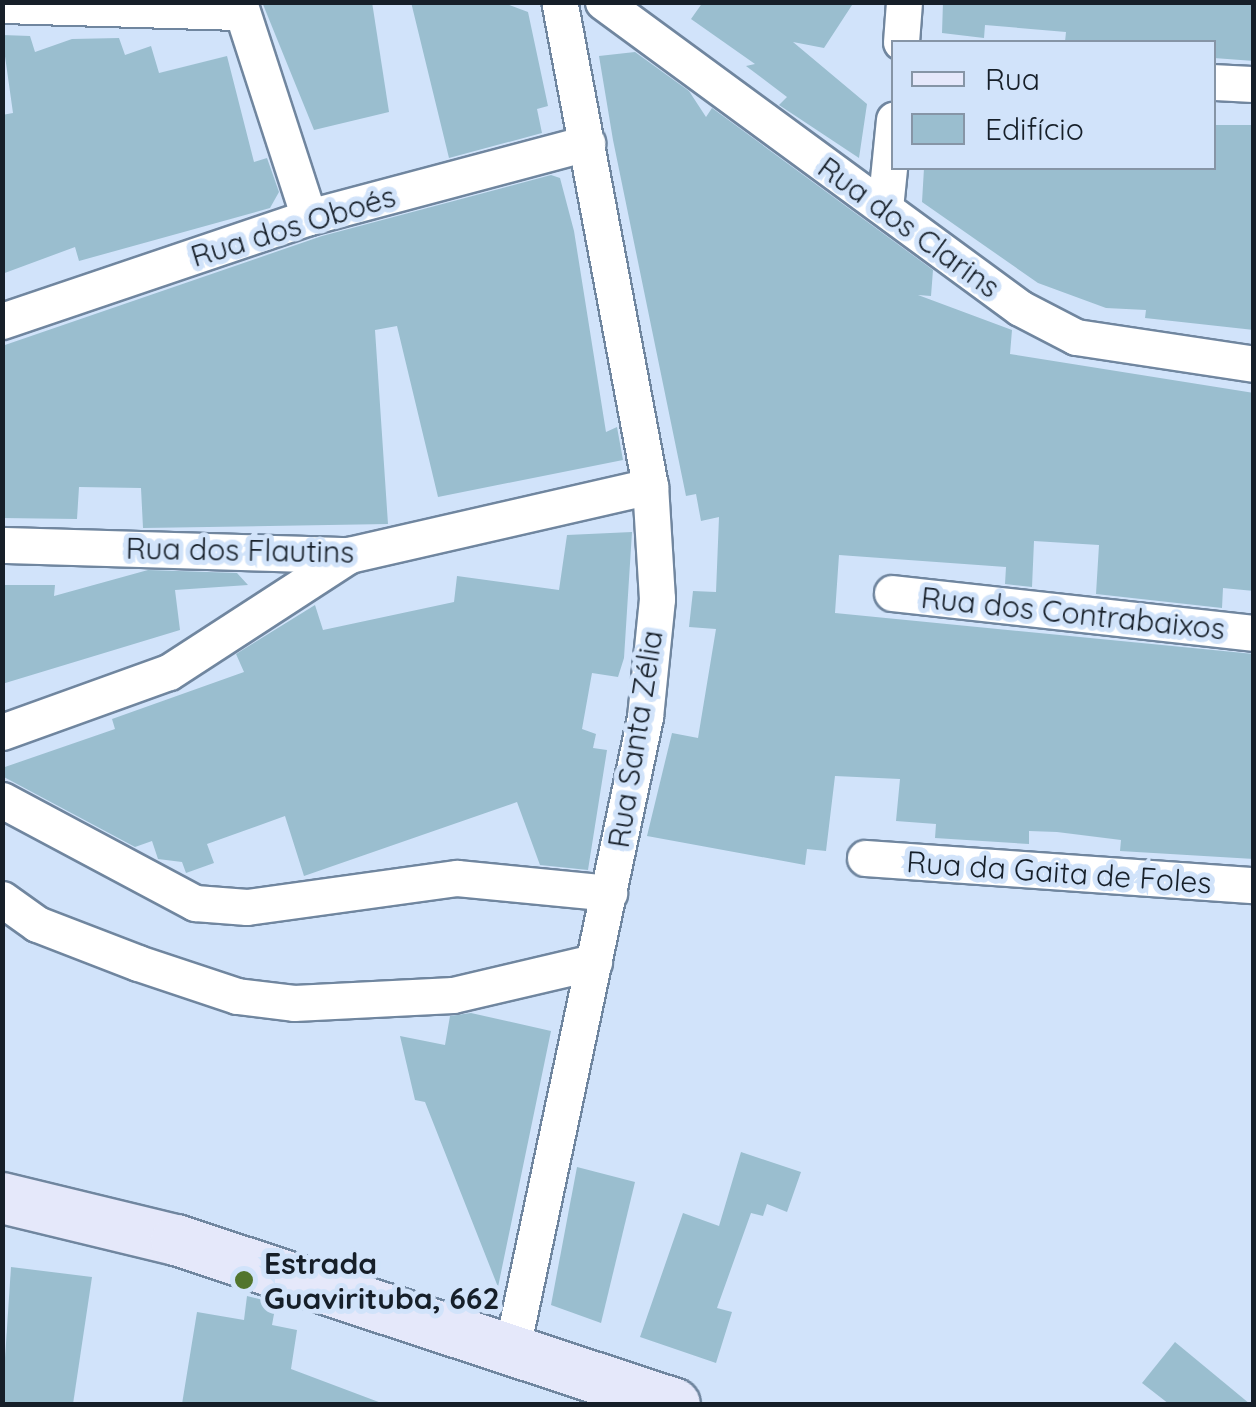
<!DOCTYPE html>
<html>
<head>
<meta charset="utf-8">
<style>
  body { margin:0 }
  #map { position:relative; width:1256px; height:1407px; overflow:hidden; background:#d1e3fa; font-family:Quicksand,sans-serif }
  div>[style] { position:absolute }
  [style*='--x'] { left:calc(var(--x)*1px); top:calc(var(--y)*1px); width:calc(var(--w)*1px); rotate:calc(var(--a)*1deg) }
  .building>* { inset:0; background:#9abecf }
  .roads { filter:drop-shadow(2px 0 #70869f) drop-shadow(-2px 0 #70869f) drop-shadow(0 2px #70869f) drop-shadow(0 -2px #70869f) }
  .street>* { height:35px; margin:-17.5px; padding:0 17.5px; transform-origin:17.5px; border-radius:17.5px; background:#fff }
  .secondary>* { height:50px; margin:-25px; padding:0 25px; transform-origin:25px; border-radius:25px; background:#e5e8fa }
  .dots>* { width:28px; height:28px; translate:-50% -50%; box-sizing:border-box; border:5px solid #d1e3fa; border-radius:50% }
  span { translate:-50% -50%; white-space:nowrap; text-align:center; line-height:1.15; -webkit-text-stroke:10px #d1e3fa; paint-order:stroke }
  .street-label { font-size:30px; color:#161f29 }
  .poi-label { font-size:30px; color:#161f29; font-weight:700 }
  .left { translate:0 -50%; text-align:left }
  .frame { position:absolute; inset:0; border:5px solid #161f29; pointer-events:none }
  .legend { position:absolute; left:891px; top:40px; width:325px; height:130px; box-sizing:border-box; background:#d1e3fa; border:2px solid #8695a6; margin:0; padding:12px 18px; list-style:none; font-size:30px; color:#161f29 }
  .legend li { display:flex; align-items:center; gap:20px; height:50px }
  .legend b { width:50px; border:2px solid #8695a6 }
</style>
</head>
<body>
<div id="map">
  <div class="building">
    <div style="clip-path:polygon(262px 2px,372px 2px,389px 112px,314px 130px)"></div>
    <div style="clip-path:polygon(411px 2px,501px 2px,528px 12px,548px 106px,537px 109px,542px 133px,449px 158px)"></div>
    <div style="clip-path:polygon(703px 2px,854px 2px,824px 48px,793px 42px,867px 104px,859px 158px,779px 105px,787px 97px,746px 66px,755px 64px,691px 19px)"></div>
    <div style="clip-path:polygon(943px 2px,1254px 2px,1254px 61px,1214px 58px,1214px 42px,1065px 42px,1066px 32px,985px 25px,984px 38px,942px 33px)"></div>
    <div style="clip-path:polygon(2px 35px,30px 36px,35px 52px,72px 39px,119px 38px,125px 55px,151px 46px,159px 73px,227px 56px,254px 162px,267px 158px,279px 192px,270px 208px,79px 261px,75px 247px,2px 274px,2px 115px,13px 113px)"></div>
    <div style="clip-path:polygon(635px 52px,689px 91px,706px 117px,712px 108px,933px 270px,931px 296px,918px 295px,1012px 330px,1010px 354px,1254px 393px,1254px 591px,1223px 588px,1222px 608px,1096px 594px,1099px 545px,1034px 541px,1032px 587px,1005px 584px,1006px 567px,839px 555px,835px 613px,1254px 654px,1254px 859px,1120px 851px,1121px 840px,1057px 832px,1029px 831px,1029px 844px,935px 838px,936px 824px,896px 821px,900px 779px,835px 776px,826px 851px,807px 849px,805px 865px,647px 836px,672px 733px,698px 738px,716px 629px,689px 627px,693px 591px,716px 592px,719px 517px,701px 521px,696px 494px,686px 496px,613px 140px,599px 56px)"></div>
    <div style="clip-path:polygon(1214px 125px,1254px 125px,1254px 330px,1145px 318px,1146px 310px,1106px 308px,1038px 283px,922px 202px,924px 168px,1214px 168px)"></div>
    <div style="clip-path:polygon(551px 175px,560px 178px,574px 231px,606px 432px,617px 427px,623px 460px,438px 497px,397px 326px,375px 330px,388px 524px,143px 528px,141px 488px,79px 487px,77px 519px,2px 518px,2px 346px,322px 236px)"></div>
    <div style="clip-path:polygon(632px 532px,624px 658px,618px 677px,592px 673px,582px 729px,596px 734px,593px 748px,607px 750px,588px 870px,540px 865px,517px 802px,304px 876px,285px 816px,207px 844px,214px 863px,186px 873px,182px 862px,158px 859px,152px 841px,135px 847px,2px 776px,2px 768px,115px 729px,112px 719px,244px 672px,236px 654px,315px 605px,323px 630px,454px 602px,457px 576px,559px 590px,567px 535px)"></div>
    <div style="clip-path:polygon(148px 570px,237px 573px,248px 585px,175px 590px,180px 630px,2px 684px,2px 585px,55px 585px,54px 596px)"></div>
    <div style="clip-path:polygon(471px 1013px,551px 1031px,498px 1287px,425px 1102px,415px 1100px,400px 1036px,445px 1045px,450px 1016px)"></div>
    <div style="clip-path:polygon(741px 1152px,801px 1172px,787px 1212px,767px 1204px,763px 1216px,751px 1213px,717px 1308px,732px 1312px,716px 1363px,640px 1337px,683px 1213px,719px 1226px)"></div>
    <div style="clip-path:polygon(577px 1167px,635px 1182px,601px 1323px,551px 1305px)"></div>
    <div style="clip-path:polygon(11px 1267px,92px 1277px,73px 1404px,2px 1404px)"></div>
    <div style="clip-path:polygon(247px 1296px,276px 1303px,272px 1325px,297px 1330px,291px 1369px,384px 1404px,182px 1404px,197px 1312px,244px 1320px)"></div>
    <div style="clip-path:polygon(1175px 1342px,1250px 1404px,1169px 1404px,1142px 1383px)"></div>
  </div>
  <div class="roads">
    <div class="street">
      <div style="--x:239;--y:2;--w:226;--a:72"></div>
      <div style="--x:603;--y:2;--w:517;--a:36.27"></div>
      <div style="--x:1020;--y:308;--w:63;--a:27.4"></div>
      <div style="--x:1076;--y:337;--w:180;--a:8.6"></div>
      <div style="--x:2;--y:5;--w:239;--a:1.7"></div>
      <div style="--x:901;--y:42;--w:40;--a:-85.7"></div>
      <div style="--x:1214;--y:82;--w:40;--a:2.9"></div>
      <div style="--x:885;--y:208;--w:89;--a:-84.2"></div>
      <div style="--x:2;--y:321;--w:324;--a:-18.7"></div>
      <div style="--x:309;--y:217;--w:288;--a:-14.9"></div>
      <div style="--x:2;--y:545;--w:347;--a:1.7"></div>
      <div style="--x:349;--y:555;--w:309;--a:-12.9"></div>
      <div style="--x:892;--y:593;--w:364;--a:6.3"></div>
      <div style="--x:2;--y:732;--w:177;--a:-19.8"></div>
      <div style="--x:169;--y:672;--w:215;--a:-33"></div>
      <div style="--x:2;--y:800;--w:219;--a:28.1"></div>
      <div style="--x:195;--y:903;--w:52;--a:4.4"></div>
      <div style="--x:247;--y:907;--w:212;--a:-7.9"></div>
      <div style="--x:457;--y:878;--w:153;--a:5.6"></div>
      <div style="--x:865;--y:858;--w:390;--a:4"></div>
      <div style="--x:2;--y:899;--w:43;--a:35.5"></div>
      <div style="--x:37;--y:924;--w:108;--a:21.1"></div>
      <div style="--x:138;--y:963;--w:104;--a:18.4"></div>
      <div style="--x:237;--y:996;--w:57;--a:7"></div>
      <div style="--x:294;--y:1003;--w:159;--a:-2.9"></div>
      <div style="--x:453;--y:995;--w:145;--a:-13.2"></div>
      <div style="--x:511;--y:1353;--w:650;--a:-78.1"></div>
      <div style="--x:645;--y:717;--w:119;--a:-84.2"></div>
      <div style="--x:657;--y:599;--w:113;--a:-93.5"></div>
      <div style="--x:650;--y:486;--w:492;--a:-100.6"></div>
    </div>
    <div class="secondary">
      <div style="--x:2;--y:1198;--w:179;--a:13.6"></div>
      <div style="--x:176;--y:1240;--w:525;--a:18.19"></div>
    </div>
  </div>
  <div class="dots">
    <div style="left:244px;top:1280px;background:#52752d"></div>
  </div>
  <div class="street-label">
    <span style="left:293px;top:226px;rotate:-17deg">Rua dos Oboés</span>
    <span style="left:909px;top:227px;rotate:36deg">Rua dos Clarins</span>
    <span style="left:240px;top:550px;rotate:1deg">Rua dos Flautins</span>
    <span style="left:1073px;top:613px;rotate:6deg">Rua dos Contrabaixos</span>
    <span style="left:635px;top:739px;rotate:-81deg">Rua Santa Zélia</span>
    <span style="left:1059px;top:872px;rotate:4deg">Rua da Gaita de Foles</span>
  </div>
  <div class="poi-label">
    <span class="left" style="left:264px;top:1280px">Estrada<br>Guavirituba, 662</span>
  </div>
  <div class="frame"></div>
  <ul class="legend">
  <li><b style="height:12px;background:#e5e8fa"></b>Rua</li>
  <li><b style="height:28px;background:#9abecf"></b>Edifício</li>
  </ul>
</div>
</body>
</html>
